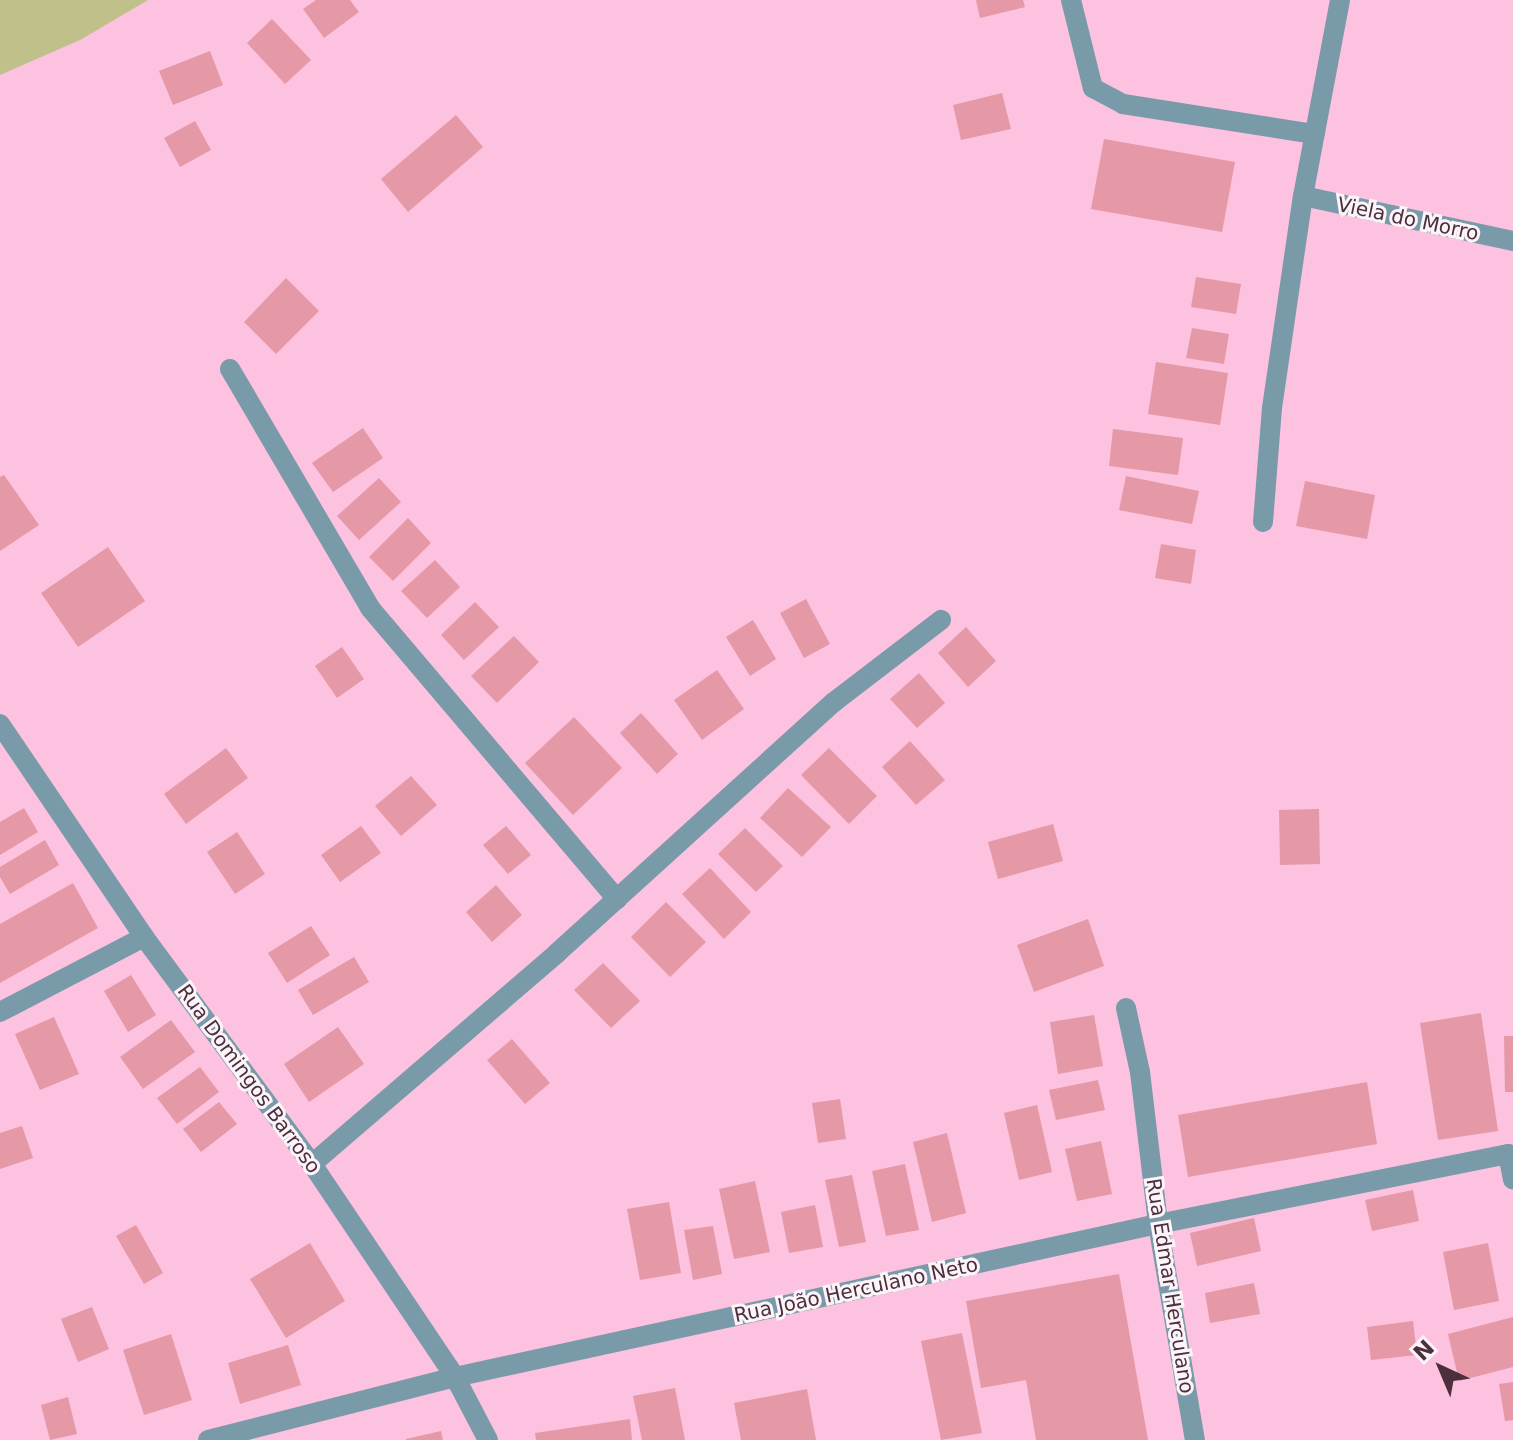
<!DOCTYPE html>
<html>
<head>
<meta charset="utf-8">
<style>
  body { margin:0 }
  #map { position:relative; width:1513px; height:1440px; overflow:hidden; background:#fcc2df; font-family:"DejaVu Sans",sans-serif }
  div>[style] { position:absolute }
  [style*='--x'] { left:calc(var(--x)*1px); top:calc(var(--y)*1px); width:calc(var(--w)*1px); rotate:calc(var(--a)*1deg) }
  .green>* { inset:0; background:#c0c08a }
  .building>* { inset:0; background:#e598a6 }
  .street>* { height:20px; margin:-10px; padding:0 10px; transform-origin:10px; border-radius:10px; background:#799aa9 }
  span { translate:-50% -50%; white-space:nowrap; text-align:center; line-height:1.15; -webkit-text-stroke:6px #fcf4f8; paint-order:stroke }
  .street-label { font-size:20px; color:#4b2f3d }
  .north { position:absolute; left:1401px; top:1328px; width:80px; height:80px; -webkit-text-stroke:6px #fcf4f8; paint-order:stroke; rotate:316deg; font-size:22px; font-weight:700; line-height:32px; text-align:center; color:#4b2f3d }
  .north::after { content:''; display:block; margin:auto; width:28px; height:36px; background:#4b2f3d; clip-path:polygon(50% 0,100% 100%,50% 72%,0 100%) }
</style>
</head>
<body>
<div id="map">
  <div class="green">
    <div style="clip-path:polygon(0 0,148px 0,80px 40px,0 75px)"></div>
  </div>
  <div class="building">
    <div style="clip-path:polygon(316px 0,350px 0,359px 12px,324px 38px,303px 9px)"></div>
    <div style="clip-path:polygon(976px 0,1023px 0,1025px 7px,980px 18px)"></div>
    <div style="clip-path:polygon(272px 19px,311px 60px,285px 84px,247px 43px)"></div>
    <div style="clip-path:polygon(210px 51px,223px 85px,173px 105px,159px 71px)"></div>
    <div style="clip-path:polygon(1002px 93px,1011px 129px,961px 140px,953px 105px)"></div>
    <div style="clip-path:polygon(456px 115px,483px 147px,408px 212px,381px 179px)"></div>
    <div style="clip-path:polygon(195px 121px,211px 150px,180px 167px,164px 138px)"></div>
    <div style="clip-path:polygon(1104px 139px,1235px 162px,1222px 232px,1091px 209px)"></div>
    <div style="clip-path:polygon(1196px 277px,1241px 284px,1236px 314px,1191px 307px)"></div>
    <div style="clip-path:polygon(286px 278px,319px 311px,276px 354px,244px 322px)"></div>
    <div style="clip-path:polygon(1192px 328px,1229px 334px,1224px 364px,1186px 358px)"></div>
    <div style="clip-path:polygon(1156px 362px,1228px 373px,1220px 425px,1148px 414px)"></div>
    <div style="clip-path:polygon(363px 428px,383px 458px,333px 492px,312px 463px)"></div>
    <div style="clip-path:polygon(1113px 429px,1183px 438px,1178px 475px,1109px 466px)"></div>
    <div style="clip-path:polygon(4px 475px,39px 525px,0 551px,0 477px)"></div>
    <div style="clip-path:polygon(1126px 476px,1199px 491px,1192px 524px,1119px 510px)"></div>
    <div style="clip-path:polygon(379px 478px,401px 502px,359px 540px,337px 516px)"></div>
    <div style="clip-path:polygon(1305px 481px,1375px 495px,1367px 539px,1296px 526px)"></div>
    <div style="clip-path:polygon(408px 518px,431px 543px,393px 581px,369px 557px)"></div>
    <div style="clip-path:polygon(1161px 544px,1196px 550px,1191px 584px,1155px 578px)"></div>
    <div style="clip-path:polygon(108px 547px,145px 601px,78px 647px,41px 593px)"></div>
    <div style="clip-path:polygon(435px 560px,460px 587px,427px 618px,401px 591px)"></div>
    <div style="clip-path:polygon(806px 599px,830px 644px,804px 658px,780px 613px)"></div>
    <div style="clip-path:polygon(475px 602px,499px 627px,464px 660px,441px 635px)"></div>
    <div style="clip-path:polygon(753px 620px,776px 659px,750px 676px,726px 637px)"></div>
    <div style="clip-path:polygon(966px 627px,996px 661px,968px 687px,938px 653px)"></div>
    <div style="clip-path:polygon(514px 636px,539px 662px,497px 703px,471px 676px)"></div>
    <div style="clip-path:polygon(342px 647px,364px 679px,337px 698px,315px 666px)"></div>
    <div style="clip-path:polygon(717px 670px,744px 709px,702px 740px,674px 700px)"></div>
    <div style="clip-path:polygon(919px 673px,945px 703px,917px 728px,890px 699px)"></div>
    <div style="clip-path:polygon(641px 713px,678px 754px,657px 774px,620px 733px)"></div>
    <div style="clip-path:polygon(574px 717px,622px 768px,573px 815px,525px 763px)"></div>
    <div style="clip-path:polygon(910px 741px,945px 780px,916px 805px,882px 767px)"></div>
    <div style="clip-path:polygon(226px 748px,248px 778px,186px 824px,164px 794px)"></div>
    <div style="clip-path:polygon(829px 748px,877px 796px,849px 824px,801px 775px)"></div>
    <div style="clip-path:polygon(411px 776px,437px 805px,401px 836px,375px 806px)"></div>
    <div style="clip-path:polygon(788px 788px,831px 827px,802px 857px,760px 818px)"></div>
    <div style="clip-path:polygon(24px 808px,38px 832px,0 855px,0 822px)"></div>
    <div style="clip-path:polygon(1319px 809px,1320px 864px,1280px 865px,1279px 810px)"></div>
    <div style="clip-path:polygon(1053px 824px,1063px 861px,998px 879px,988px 842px)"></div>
    <div style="clip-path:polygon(361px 826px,381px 853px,340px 882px,321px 855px)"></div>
    <div style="clip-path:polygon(506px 826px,531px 855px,508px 874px,483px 845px)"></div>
    <div style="clip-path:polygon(745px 828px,783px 866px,756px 892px,718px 854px)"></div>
    <div style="clip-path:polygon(237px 832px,265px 874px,235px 894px,207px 852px)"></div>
    <div style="clip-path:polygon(45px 840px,59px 865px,10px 894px,0 877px,0 867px)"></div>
    <div style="clip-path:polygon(710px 868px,751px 912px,724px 939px,682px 894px)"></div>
    <div style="clip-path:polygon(73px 883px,98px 928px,0 983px,0 924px)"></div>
    <div style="clip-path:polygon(496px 885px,522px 915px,492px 942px,466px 912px)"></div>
    <div style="clip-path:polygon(666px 902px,706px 942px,670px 977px,631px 937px)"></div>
    <div style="clip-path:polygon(1088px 919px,1104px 966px,1034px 992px,1017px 945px)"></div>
    <div style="clip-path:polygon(311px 926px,330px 955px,287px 983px,268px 953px)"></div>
    <div style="clip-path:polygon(354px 957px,369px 982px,313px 1015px,298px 990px)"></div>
    <div style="clip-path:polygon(603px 963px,640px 1001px,611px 1028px,574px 990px)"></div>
    <div style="clip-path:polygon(131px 975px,156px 1015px,128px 1032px,104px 991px)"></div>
    <div style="clip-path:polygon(1481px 1013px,1498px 1131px,1438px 1140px,1420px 1023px)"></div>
    <div style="clip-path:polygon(1094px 1015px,1103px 1066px,1058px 1074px,1050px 1022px)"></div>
    <div style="clip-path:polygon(54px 1017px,79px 1074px,40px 1090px,15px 1034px)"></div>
    <div style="clip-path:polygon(171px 1020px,195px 1052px,143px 1089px,120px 1057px)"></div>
    <div style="clip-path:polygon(338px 1027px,364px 1064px,309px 1102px,284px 1064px)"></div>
    <div style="clip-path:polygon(1504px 1036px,1513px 1036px,1513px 1092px,1505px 1092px)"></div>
    <div style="clip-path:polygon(512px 1039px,550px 1083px,525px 1104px,487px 1060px)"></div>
    <div style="clip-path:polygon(200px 1067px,219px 1092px,177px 1124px,157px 1098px)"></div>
    <div style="clip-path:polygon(1098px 1080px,1105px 1110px,1056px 1120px,1049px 1090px)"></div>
    <div style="clip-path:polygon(1367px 1082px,1377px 1144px,1188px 1177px,1178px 1115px)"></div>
    <div style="clip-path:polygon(840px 1099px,846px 1139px,818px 1143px,812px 1103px)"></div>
    <div style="clip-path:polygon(219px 1102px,237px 1124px,201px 1152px,183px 1129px)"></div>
    <div style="clip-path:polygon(1037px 1105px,1052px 1172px,1019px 1180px,1004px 1113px)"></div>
    <div style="clip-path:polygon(22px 1126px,33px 1158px,0 1169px,0 1133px)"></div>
    <div style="clip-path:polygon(947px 1133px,966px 1213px,932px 1222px,913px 1142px)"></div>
    <div style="clip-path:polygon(1101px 1141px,1112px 1194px,1077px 1201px,1065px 1149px)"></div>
    <div style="clip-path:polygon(905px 1164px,919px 1230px,886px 1236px,872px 1171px)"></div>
    <div style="clip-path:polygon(852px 1175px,866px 1242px,839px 1247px,825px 1180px)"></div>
    <div style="clip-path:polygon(755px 1181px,770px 1252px,734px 1259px,719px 1189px)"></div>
    <div style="clip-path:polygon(1413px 1190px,1419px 1221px,1372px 1231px,1365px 1200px)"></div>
    <div style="clip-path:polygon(669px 1202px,681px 1273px,640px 1280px,627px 1209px)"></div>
    <div style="clip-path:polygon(815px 1205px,823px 1247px,789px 1253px,781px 1212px)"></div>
    <div style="clip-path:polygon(1254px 1218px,1261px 1251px,1197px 1266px,1190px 1233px)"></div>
    <div style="clip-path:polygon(136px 1225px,163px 1273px,144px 1284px,116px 1236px)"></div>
    <div style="clip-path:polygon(713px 1226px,722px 1274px,693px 1280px,684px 1230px)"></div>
    <div style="clip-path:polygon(310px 1243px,345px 1301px,286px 1338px,250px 1279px)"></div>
    <div style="clip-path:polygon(1488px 1243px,1499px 1301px,1454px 1310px,1443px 1252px)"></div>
    <div style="clip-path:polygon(1119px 1274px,1148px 1440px,1036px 1440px,1026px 1380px,981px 1388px,966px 1301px)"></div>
    <div style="clip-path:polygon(1254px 1283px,1260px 1314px,1210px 1323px,1205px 1293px)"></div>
    <div style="clip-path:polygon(92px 1307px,109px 1349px,78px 1362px,61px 1319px)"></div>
    <div style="clip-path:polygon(1513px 1317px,1513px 1367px,1459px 1381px,1448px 1334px)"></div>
    <div style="clip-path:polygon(1413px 1321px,1417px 1355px,1371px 1360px,1367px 1327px)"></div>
    <div style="clip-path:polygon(962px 1333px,982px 1433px,941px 1440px,921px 1341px)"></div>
    <div style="clip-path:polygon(171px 1334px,192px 1400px,144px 1415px,123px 1350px)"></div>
    <div style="clip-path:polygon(288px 1345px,301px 1385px,240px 1404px,228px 1363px)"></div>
    <div style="clip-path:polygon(1513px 1382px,1513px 1420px,1505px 1421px,1499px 1384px)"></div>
    <div style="clip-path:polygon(675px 1388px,685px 1440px,642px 1440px,633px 1396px)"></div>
    <div style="clip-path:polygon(807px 1389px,816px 1440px,741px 1440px,734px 1403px)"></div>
    <div style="clip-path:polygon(68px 1397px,77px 1434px,50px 1440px,41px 1405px)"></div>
    <div style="clip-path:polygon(630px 1419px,632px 1440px,536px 1440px,535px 1433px)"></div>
    <div style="clip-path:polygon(441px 1431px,443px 1440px,406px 1440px,406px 1439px)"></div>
  </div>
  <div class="street">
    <div style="--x:1071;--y:0;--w:91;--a:76"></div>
    <div style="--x:1093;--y:88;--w:34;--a:28"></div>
    <div style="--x:1123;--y:104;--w:194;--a:8.9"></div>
    <div style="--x:1303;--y:196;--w:215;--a:12.1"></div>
    <div style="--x:230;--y:369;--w:277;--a:59.6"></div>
    <div style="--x:370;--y:608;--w:382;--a:49.7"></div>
    <div style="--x:1263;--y:522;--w:114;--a:-85.5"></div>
    <div style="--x:1272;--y:408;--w:214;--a:-81.7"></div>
    <div style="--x:1303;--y:196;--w:199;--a:-79.3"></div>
    <div style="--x:0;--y:724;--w:257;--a:55.9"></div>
    <div style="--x:144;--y:937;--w:282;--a:53.5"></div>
    <div style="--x:312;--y:1164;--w:257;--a:56.1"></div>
    <div style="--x:455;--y:1377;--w:71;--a:62.4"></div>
    <div style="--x:1126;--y:1008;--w:66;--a:77.7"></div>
    <div style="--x:1140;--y:1072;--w:153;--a:83.2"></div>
    <div style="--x:1158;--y:1224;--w:219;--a:80.3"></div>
    <div style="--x:0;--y:1012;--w:162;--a:-27.5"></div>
    <div style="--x:312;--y:1164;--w:323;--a:-40.7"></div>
    <div style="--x:557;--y:953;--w:374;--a:-42.2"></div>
    <div style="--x:834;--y:702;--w:135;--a:-37.5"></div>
    <div style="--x:208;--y:1440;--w:255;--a:-14.3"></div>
    <div style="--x:455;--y:1377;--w:719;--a:-12.28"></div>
    <div style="--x:1158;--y:1224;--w:357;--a:-11.3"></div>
    <div style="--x:1508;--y:1154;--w:26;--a:79"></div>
  </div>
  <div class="street-label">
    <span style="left:1408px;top:219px;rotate:12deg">Viela do Morro</span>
    <span style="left:249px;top:1079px;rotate:54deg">Rua Domingos Barroso</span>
    <span style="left:1170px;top:1286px;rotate:81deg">Rua Edmar Herculano</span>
    <span style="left:856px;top:1290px;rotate:-12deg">Rua João Herculano Neto</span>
  </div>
  <div class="north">N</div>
</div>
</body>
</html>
